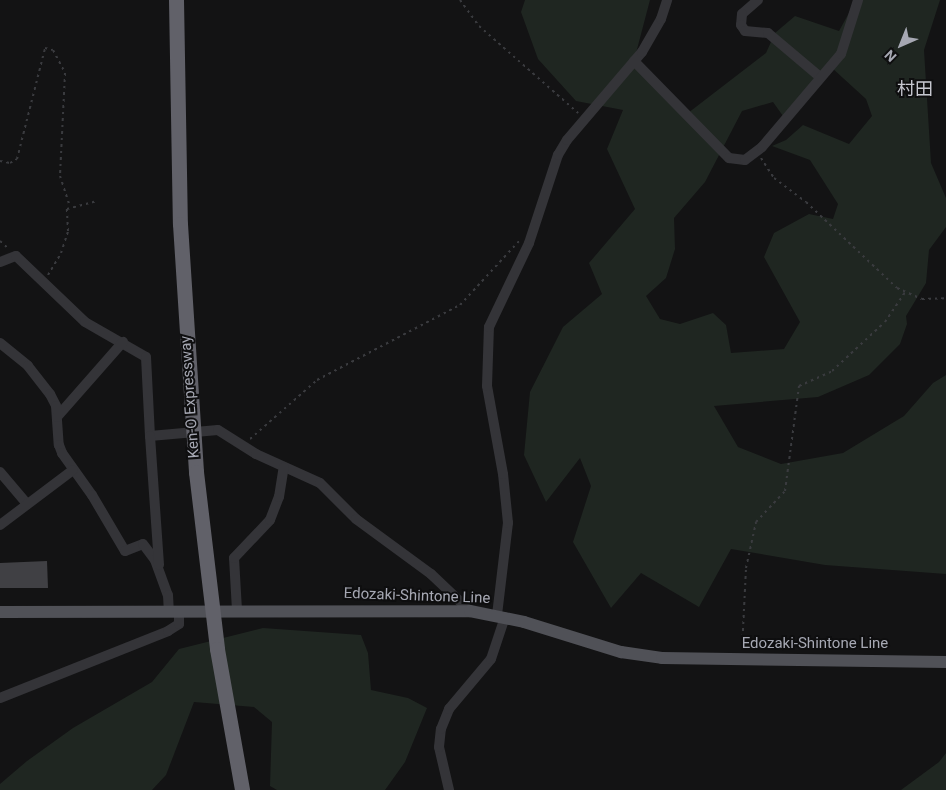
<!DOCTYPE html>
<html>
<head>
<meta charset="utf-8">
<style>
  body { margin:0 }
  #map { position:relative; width:946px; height:790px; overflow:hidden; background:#131314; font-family:Roboto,"Noto Sans JP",sans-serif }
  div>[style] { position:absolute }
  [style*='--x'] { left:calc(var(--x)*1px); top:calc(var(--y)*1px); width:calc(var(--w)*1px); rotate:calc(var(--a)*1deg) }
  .green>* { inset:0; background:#1f2621 }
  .building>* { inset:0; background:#404044 }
  .path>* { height:2px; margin-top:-1px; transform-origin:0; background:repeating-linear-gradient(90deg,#3a3b3f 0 2.5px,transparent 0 6.5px) }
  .minor>* { height:10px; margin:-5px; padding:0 5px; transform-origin:5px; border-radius:5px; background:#343438 }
  .major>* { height:12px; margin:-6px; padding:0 6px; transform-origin:6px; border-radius:6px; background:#505157 }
  .highway>* { height:15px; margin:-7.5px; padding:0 7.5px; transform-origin:7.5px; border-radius:7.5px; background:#616169 }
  span { translate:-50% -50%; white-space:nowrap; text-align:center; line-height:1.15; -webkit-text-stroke:4px #0e0e0f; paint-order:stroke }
  .street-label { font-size:15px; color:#a6a8b3 }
  .quarter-label { font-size:18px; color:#c6c7cf }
  .north { position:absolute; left:876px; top:20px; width:50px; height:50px; -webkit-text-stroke:4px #0e0e0f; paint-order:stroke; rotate:224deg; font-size:14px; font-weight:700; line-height:20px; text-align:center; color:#a6a8b3 }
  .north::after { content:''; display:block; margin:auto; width:18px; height:22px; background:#a6a8b3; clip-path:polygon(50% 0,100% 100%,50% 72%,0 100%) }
</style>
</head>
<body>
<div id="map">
  <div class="green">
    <div style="clip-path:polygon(evenodd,525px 0,650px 0,635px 57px,688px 113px,766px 53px,775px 33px,795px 16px,839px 31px,856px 0,940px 0,924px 50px,931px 163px,946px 198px,946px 227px,929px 250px,926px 283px,906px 316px,907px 324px,900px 344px,869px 375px,818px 397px,714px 406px,738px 447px,781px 464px,843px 453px,904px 416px,933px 383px,946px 375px,946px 574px,825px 565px,731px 549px,699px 607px,641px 573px,611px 608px,573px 542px,591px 486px,580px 458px,546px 502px,524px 455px,530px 392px,563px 327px,602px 294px,589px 263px,635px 209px,607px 149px,623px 110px,576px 101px,538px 59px,521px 12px,525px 0,832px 68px,866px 99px,872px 116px,849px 144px,803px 125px,786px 140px,772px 146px,810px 160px,838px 204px,833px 219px,809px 214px,774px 233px,764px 257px,800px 322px,784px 349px,731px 353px,726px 325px,713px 313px,680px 324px,660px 319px,646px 296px,666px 278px,675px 249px,674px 218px,705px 182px,742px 111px,773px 102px,783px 116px,832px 68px)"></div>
    <div style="clip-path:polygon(263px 628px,361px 635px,368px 653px,371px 690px,408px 698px,427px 708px,405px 762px,385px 790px,277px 790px,270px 786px,272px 722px,254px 707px,194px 702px,166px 775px,152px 790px,0 790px,0 784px,27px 761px,73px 728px,152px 682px,179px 649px)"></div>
    <div style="clip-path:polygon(946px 753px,946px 790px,901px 790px,939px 762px)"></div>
  </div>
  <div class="building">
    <div style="clip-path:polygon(47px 561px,48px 588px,0 588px,0 563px)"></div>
  </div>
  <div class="path">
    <div style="--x:460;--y:0;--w:32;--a:54"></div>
    <div style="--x:479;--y:26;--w:132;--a:41.3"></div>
    <div style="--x:761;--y:158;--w:24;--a:57"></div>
    <div style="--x:774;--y:178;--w:40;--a:37"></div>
    <div style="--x:806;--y:202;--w:125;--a:43.4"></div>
    <div style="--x:897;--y:288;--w:27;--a:24"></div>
    <div style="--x:922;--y:299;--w:24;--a:-2"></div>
    <div style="--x:0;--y:161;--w:10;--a:11"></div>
    <div style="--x:10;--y:163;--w:8;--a:-30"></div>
    <div style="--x:17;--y:159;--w:114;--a:-75.8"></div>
    <div style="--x:45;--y:48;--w:8;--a:14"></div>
    <div style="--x:53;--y:50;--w:26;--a:62"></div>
    <div style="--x:65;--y:73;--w:103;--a:92.8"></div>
    <div style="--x:60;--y:176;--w:32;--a:72"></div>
    <div style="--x:0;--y:241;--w:12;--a:42"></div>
    <div style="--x:48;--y:275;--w:26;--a:-59"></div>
    <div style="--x:61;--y:253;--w:23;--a:-72"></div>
    <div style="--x:68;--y:231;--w:22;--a:-93"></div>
    <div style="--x:67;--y:209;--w:30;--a:-15"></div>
    <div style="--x:250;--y:439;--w:89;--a:-41.4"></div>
    <div style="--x:317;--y:380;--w:161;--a:-27.7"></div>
    <div style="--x:460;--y:305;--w:87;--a:-47.3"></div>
    <div style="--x:742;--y:650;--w:82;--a:-87.2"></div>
    <div style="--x:746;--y:568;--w:47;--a:-77.7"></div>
    <div style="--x:756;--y:522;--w:42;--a:-46.9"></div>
    <div style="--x:785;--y:491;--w:106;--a:-82.4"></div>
    <div style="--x:799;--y:386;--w:36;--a:-24"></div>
    <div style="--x:832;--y:371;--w:72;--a:-42.8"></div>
    <div style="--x:885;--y:322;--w:36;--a:-56"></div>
  </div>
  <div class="minor">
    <div style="--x:758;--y:0;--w:21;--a:139"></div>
    <div style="--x:742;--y:14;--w:11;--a:95"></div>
    <div style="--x:741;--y:25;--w:7;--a:56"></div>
    <div style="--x:745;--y:31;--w:23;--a:5"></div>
    <div style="--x:768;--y:33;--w:68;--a:40.2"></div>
    <div style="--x:634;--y:61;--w:136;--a:45.6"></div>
    <div style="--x:729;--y:158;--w:16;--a:7"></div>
    <div style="--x:745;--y:160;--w:21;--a:-37"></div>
    <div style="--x:762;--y:147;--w:122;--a:-49.7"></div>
    <div style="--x:841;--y:54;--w:57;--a:-72.5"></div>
    <div style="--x:0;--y:262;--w:17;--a:-21"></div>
    <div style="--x:16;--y:256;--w:95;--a:43.7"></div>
    <div style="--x:85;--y:322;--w:70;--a:29.8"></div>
    <div style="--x:146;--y:357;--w:79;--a:87.1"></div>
    <div style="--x:150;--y:436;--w:68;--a:-5"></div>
    <div style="--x:218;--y:430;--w:45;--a:32.3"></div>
    <div style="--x:256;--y:454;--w:70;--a:24.4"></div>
    <div style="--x:320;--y:483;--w:51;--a:45"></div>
    <div style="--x:356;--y:519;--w:93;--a:36.3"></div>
    <div style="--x:431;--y:574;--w:54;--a:43.5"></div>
    <div style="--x:0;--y:343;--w:36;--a:39"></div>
    <div style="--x:28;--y:366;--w:36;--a:52"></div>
    <div style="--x:50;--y:394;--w:13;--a:63"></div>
    <div style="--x:56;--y:406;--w:39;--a:86"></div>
    <div style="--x:59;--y:445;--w:9;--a:69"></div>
    <div style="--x:62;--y:453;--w:52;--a:54.5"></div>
    <div style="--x:92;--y:495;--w:65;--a:59.5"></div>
    <div style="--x:125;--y:551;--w:19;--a:-21"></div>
    <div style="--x:143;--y:544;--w:20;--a:53"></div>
    <div style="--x:155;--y:560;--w:37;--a:70"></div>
    <div style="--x:168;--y:595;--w:17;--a:87"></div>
    <div style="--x:57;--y:417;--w:100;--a:-48.7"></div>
    <div style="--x:150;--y:436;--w:129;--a:86"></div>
    <div style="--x:0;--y:472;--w:42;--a:49.8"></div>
    <div style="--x:0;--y:525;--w:91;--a:-37"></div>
    <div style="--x:237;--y:610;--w:52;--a:-93.3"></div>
    <div style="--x:234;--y:558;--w:52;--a:-46.5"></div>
    <div style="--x:270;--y:520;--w:25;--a:-69"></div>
    <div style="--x:279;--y:497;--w:30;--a:-81"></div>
    <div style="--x:497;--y:615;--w:93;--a:-83.2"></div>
    <div style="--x:508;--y:523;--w:49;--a:-95.8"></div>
    <div style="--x:503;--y:474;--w:89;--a:-100.3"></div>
    <div style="--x:487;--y:386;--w:59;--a:-88.1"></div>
    <div style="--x:489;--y:327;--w:93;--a:-64.5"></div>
    <div style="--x:529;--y:243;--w:93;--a:-71.8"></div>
    <div style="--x:558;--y:155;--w:17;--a:-59"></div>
    <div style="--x:567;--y:140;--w:116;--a:-49.6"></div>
    <div style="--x:642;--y:52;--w:38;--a:-60"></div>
    <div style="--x:661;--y:19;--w:20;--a:-72"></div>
    <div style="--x:0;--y:698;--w:181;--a:-21.7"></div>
    <div style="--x:168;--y:631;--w:13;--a:-32"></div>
    <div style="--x:179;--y:624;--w:13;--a:-90"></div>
    <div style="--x:449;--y:790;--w:44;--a:-103.1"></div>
    <div style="--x:439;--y:747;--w:18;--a:-84"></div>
    <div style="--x:441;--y:729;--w:22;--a:-68"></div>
    <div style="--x:449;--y:709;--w:65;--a:-50"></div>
    <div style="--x:491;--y:659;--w:44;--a:-71.6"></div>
  </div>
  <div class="major">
    <div style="--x:0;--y:612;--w:470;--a:-0.1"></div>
    <div style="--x:470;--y:611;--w:55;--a:11.5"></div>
    <div style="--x:524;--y:622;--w:102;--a:17.2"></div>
    <div style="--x:621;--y:652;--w:41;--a:8.3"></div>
    <div style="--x:662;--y:658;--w:284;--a:0.8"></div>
  </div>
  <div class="highway">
    <div style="--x:176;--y:0;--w:224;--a:89"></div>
    <div style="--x:180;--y:224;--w:249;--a:86.3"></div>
    <div style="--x:196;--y:472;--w:178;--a:83.2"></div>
    <div style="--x:217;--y:649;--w:143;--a:79.9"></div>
  </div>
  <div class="street-label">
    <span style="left:190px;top:397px;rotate:-94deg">Ken-O Expressway</span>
    <span style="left:417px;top:596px;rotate:2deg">Edozaki-Shintone Line</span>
    <span style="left:815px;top:644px">Edozaki-Shintone Line</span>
  </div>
  <div class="quarter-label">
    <span style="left:915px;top:89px">村田</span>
  </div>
  <div class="north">N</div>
</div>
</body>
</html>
